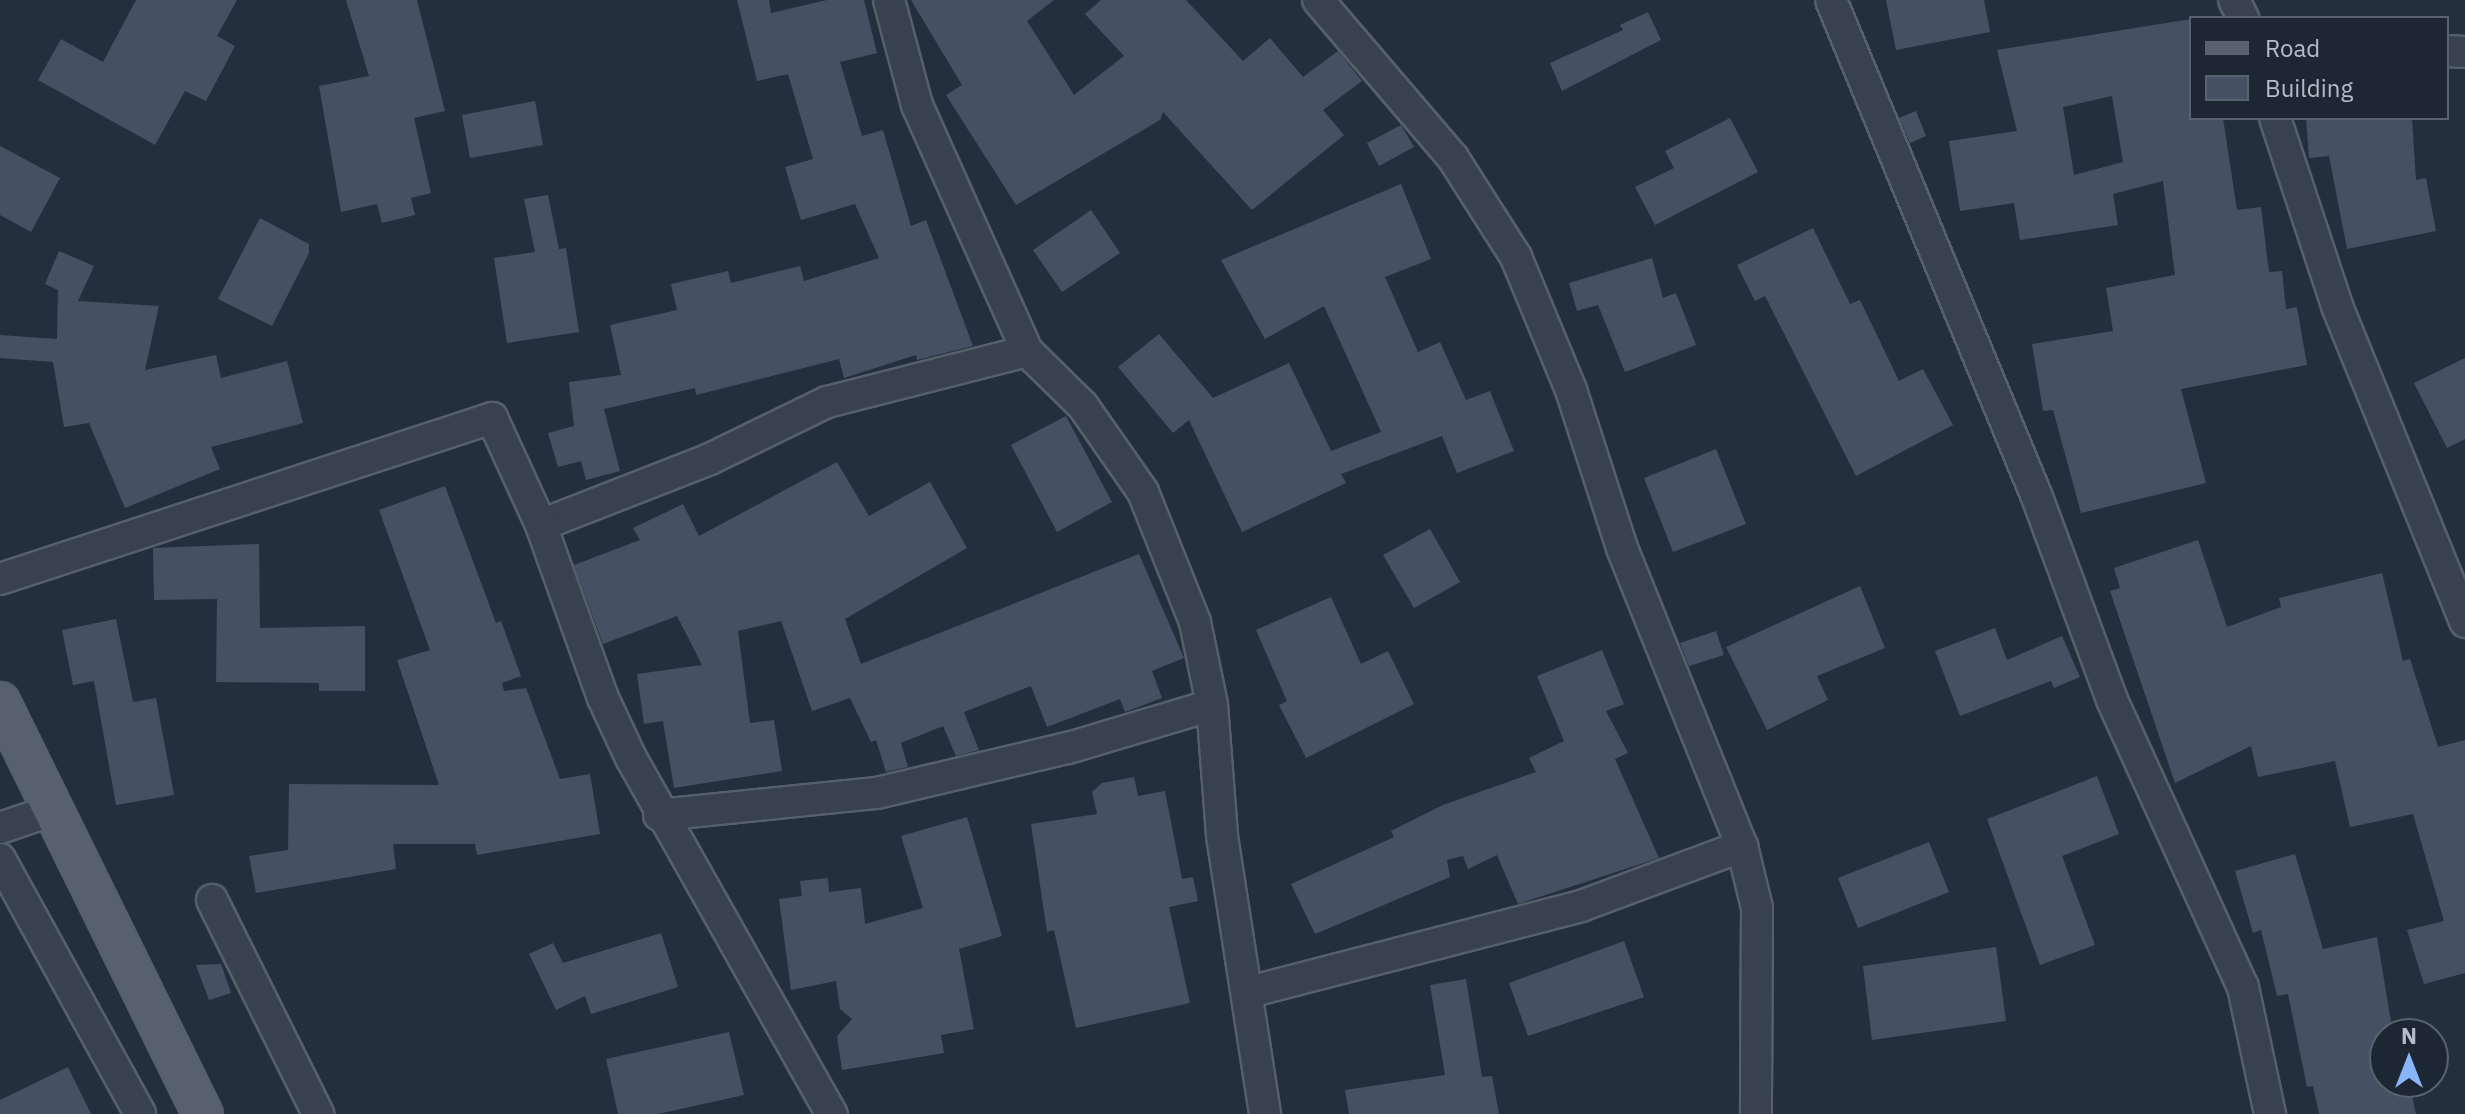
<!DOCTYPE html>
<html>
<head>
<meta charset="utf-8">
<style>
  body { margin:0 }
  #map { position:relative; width:2465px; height:1114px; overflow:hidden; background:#242f3e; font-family:"IBM Plex Sans",sans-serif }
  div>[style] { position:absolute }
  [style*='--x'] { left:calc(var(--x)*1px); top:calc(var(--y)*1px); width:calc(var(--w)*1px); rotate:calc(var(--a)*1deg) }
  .building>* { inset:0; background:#455162 }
  .roads { filter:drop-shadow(2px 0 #565f6c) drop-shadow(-2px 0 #565f6c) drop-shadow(0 2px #565f6c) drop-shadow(0 -2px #565f6c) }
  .minor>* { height:30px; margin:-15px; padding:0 15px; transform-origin:15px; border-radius:15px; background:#38414e }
  .major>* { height:38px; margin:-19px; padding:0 19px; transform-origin:19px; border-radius:19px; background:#56606e }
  span { translate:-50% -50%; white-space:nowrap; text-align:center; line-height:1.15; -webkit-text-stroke:7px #1d2633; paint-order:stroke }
  .legend { position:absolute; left:2189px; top:16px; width:260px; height:104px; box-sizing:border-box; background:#1d2633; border:2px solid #59626f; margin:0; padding:10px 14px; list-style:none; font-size:24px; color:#b4bcc9 }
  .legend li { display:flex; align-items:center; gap:16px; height:40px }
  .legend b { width:40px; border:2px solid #59626f }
  .north { position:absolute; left:2369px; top:1018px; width:80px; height:80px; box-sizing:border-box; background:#1d2633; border:2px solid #59626f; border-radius:50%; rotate:0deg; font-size:22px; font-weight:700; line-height:32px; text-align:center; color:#b4bcc9 }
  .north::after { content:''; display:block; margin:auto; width:28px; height:36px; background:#8ab4f8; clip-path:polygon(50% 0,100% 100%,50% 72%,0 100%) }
</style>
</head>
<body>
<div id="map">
  <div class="building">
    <div style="clip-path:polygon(136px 0,237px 0,217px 36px,235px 46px,206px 101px,185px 91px,155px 145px,38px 80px,61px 39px,103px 62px)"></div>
    <div style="clip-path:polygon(346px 0,417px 0,445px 111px,414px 118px,431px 193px,411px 198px,415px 215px,382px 223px,377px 204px,341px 212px,319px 86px,369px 76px)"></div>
    <div style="clip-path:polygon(737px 0,769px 0,771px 13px,827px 0,864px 0,877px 53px,840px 62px,862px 136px,883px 130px,911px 226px,926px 220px,973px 346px,917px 360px,916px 355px,844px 378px,839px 359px,696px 395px,695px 388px,604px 409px,620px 471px,586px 480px,581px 461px,558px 467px,548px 433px,574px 426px,569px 382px,621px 375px,610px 325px,677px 310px,671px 284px,728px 271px,731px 283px,800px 266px,804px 281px,879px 258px,855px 204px,801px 220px,785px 167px,813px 159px,788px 74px,757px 81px)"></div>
    <div style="clip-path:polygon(911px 0,1054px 0,1027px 21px,1074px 95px,1124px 56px,1085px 14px,1101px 0,1186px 0,1243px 61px,1270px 38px,1303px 77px,1338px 51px,1362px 81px,1323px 110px,1344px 135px,1252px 210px,1163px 112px,1160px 120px,1016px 205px,946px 95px,962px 85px)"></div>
    <div style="clip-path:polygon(1886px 0,1984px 0,1990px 32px,1896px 50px)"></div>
    <div style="clip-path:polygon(1648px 12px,1661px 40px,1562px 91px,1550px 63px,1623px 30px,1620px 25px)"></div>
    <div style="clip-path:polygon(evenodd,2191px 19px,2191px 118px,2223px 118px,2237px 210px,2261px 207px,2269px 272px,2282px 271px,2286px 309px,2297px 307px,2307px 365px,2181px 389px,2206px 483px,2081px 513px,2053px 410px,2043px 411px,2032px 344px,2113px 331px,2106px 288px,2175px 275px,2163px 181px,2113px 194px,2118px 225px,2020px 240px,2014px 203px,1960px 211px,1949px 141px,2017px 131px,1997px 50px,2191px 19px,2112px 96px,2123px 162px,2074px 175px,2063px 107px,2112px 96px)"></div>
    <div style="clip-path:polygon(535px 101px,543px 145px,470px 158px,462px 115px)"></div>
    <div style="clip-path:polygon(1916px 111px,1926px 136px,1910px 143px,1899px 118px)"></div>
    <div style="clip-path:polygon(1730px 118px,1758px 172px,1655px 225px,1635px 187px,1674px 168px,1665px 151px)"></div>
    <div style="clip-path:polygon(2306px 118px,2412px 118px,2416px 180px,2426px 178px,2436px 231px,2347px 249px,2329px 156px,2309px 158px)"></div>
    <div style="clip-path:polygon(1401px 125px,1414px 147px,1379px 166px,1367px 143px)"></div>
    <div style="clip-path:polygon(0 146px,60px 178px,31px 232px,0 215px)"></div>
    <div style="clip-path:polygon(1401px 184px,1431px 259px,1385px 277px,1418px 352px,1440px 342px,1466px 400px,1490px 391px,1514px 451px,1457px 473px,1442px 436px,1341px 474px,1346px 483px,1242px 532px,1189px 420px,1173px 433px,1118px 367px,1159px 334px,1213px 398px,1289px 363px,1331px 451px,1381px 432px,1324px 306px,1265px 339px,1221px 260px)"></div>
    <div style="clip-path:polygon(548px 195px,559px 249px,566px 248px,579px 332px,507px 343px,494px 258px,535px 252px,524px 199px)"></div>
    <div style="clip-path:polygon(1091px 210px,1120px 253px,1062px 292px,1033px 250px)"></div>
    <div style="clip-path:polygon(260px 218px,309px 244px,309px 253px,272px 326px,218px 299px)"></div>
    <div style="clip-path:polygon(1813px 228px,1850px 304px,1860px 300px,1899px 381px,1923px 369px,1953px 425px,1856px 476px,1765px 296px,1755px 301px,1737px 265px)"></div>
    <div style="clip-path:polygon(59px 251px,94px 266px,78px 301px,159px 306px,145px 370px,216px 355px,221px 378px,287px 361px,303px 423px,211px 447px,220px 469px,125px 508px,89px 423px,64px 427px,53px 362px,0 358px,0 335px,57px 339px,58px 290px,45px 284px)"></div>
    <div style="clip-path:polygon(1652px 258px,1663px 298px,1676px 293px,1696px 345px,1625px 372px,1598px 305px,1577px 311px,1569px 283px)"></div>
    <div style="clip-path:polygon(2465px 358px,2465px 439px,2447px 448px,2414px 383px)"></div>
    <div style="clip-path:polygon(1066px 416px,1112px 502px,1057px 532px,1011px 445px)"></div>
    <div style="clip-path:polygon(1716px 449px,1746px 524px,1673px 552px,1644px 478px)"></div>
    <div style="clip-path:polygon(837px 462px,869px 516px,930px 482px,967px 548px,845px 619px,861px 664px,1139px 554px,1184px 658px,1152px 671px,1162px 698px,1125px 712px,1120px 699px,1047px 727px,1031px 686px,964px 712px,979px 750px,956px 756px,943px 726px,901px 743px,908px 767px,886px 772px,876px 740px,871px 742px,850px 698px,812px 711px,781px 621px,738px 631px,750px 723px,774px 720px,782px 771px,674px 788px,663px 721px,644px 724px,637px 674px,702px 665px,677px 616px,603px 644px,574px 565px,640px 540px,633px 528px,683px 504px,699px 536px)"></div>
    <div style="clip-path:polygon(445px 486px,496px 623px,501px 621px,521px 676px,502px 683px,504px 691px,526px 688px,560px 779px,590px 774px,600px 834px,477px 855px,475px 844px,393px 844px,396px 869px,256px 893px,249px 856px,288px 850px,289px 784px,439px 785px,397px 660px,430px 650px,379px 510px)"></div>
    <div style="clip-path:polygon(1430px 529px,1460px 582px,1414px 608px,1383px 555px)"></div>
    <div style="clip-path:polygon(2198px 540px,2227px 627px,2281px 607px,2279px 598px,2382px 573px,2403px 661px,2410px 659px,2438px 747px,2465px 740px,2465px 973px,2424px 984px,2407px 930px,2444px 921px,2413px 814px,2350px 827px,2335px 761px,2258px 777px,2251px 746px,2175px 783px,2110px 591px,2120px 588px,2114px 568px)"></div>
    <div style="clip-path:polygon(259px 544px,260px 628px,365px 626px,365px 691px,319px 691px,319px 683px,216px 682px,217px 599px,154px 600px,153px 548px)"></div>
    <div style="clip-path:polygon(1860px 586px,1885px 648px,1817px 676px,1828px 700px,1767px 730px,1726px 647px)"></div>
    <div style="clip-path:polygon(1331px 597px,1361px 664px,1388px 651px,1414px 704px,1306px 758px,1279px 705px,1287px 701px,1256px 630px)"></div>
    <div style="clip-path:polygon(116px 619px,133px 702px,156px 698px,174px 795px,116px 805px,94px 681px,73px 685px,62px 630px)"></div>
    <div style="clip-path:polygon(1995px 628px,2007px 660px,2062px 636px,2080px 677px,2054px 688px,2051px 681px,1960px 716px,1935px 651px)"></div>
    <div style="clip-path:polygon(1716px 631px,1724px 655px,1689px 666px,1680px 643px)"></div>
    <div style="clip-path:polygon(1602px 650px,1624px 704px,1606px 711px,1628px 753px,1615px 759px,1659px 858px,1518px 904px,1497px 855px,1468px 869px,1463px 856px,1447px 860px,1450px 877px,1315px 934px,1291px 884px,1394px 837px,1391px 831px,1443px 805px,1536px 772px,1529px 758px,1564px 741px,1537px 676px)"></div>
    <div style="clip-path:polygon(2097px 776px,2119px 834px,2062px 856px,2095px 945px,2040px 965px,1987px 819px)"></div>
    <div style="clip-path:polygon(1134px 777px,1138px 796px,1165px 791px,1182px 879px,1193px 877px,1198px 901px,1169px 907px,1190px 1003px,1076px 1028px,1054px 930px,1047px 932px,1031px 824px,1097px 814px,1092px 792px,1102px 783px)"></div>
    <div style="clip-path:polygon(967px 817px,1002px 936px,959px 949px,974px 1029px,941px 1035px,944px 1053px,842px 1070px,837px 1036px,852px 1019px,840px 1009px,836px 981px,791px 990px,779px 899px,802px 896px,800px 881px,828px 878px,829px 892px,861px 888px,865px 924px,923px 908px,901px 836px)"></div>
    <div style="clip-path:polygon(1929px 842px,1949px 892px,1858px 928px,1838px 878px)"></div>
    <div style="clip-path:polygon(2295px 854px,2323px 949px,2377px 937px,2393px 1034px,2385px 1034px,2385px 1082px,2409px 1082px,2416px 1114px,2319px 1114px,2313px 1086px,2307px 1087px,2288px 994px,2277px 996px,2261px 930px,2253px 933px,2235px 871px)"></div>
    <div style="clip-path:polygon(661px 933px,678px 987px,591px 1014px,585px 996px,556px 1010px,529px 954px,553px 943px,563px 963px)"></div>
    <div style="clip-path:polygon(1624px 941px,1644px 997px,1528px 1036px,1509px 983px)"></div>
    <div style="clip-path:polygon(1996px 947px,2006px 1021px,1872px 1040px,1863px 966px)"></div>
    <div style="clip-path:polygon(221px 964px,231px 993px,209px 1000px,196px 965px)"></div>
    <div style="clip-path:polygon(1466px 979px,1482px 1077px,1492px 1076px,1499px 1114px,1349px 1114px,1345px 1090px,1445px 1075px,1430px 985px)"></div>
    <div style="clip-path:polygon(729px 1032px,744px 1095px,658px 1114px,618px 1114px,606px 1059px)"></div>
    <div style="clip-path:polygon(68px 1067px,91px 1114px,0 1114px,0 1100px)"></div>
  </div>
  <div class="roads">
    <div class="minor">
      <div style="--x:889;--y:0;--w:109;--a:75.1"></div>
      <div style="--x:917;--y:105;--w:269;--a:65.9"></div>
      <div style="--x:1027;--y:351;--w:78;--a:44.5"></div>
      <div style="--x:1083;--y:406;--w:105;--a:55.1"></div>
      <div style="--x:1143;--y:492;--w:140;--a:68.2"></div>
      <div style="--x:1195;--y:622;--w:85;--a:78.4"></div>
      <div style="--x:1212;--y:705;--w:131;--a:85.6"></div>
      <div style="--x:1222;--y:836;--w:281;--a:81.2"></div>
      <div style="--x:1318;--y:0;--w:208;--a:49.5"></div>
      <div style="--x:1453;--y:158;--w:117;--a:57.5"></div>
      <div style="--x:1516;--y:257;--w:144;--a:67.5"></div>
      <div style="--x:1571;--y:390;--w:166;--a:72.1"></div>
      <div style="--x:1622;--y:548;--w:321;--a:68.1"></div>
      <div style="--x:1742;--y:846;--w:64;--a:76.4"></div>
      <div style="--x:1757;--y:908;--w:206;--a:90.3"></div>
      <div style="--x:1831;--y:0;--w:538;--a:67.49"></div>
      <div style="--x:2037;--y:497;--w:216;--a:69.7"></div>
      <div style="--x:2112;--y:700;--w:315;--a:65.5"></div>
      <div style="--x:2243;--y:987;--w:130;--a:78"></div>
      <div style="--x:2234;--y:0;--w:20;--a:63"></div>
      <div style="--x:2447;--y:51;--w:18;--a:3"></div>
      <div style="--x:2275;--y:118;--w:198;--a:71.7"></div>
      <div style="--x:2337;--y:306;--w:341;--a:67.9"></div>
      <div style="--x:541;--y:525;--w:181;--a:-21.3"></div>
      <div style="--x:710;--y:459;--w:130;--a:-26"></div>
      <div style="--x:827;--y:402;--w:206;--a:-14.3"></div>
      <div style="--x:0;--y:579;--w:518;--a:-18.12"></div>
      <div style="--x:492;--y:418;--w:118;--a:65.4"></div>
      <div style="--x:541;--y:525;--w:184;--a:70.3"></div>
      <div style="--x:603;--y:698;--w:66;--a:65"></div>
      <div style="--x:631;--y:758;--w:409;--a:60.6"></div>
      <div style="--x:659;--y:815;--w:219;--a:-5.8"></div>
      <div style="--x:877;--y:793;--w:196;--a:-13.3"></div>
      <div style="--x:1068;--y:748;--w:150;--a:-16.6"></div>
      <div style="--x:0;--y:828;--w:59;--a:-18.7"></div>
      <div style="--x:0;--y:859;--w:291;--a:61.2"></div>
      <div style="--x:212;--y:900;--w:239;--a:63.6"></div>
      <div style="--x:1249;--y:992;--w:343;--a:-14.5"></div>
      <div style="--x:1581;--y:906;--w:172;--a:-20.4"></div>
    </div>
    <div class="major">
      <div style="--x:0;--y:702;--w:459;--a:63.8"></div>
    </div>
  </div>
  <ul class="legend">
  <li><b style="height:10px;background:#56606e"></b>Road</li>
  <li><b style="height:22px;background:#455162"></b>Building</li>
  </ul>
  <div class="north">N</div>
</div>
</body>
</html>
